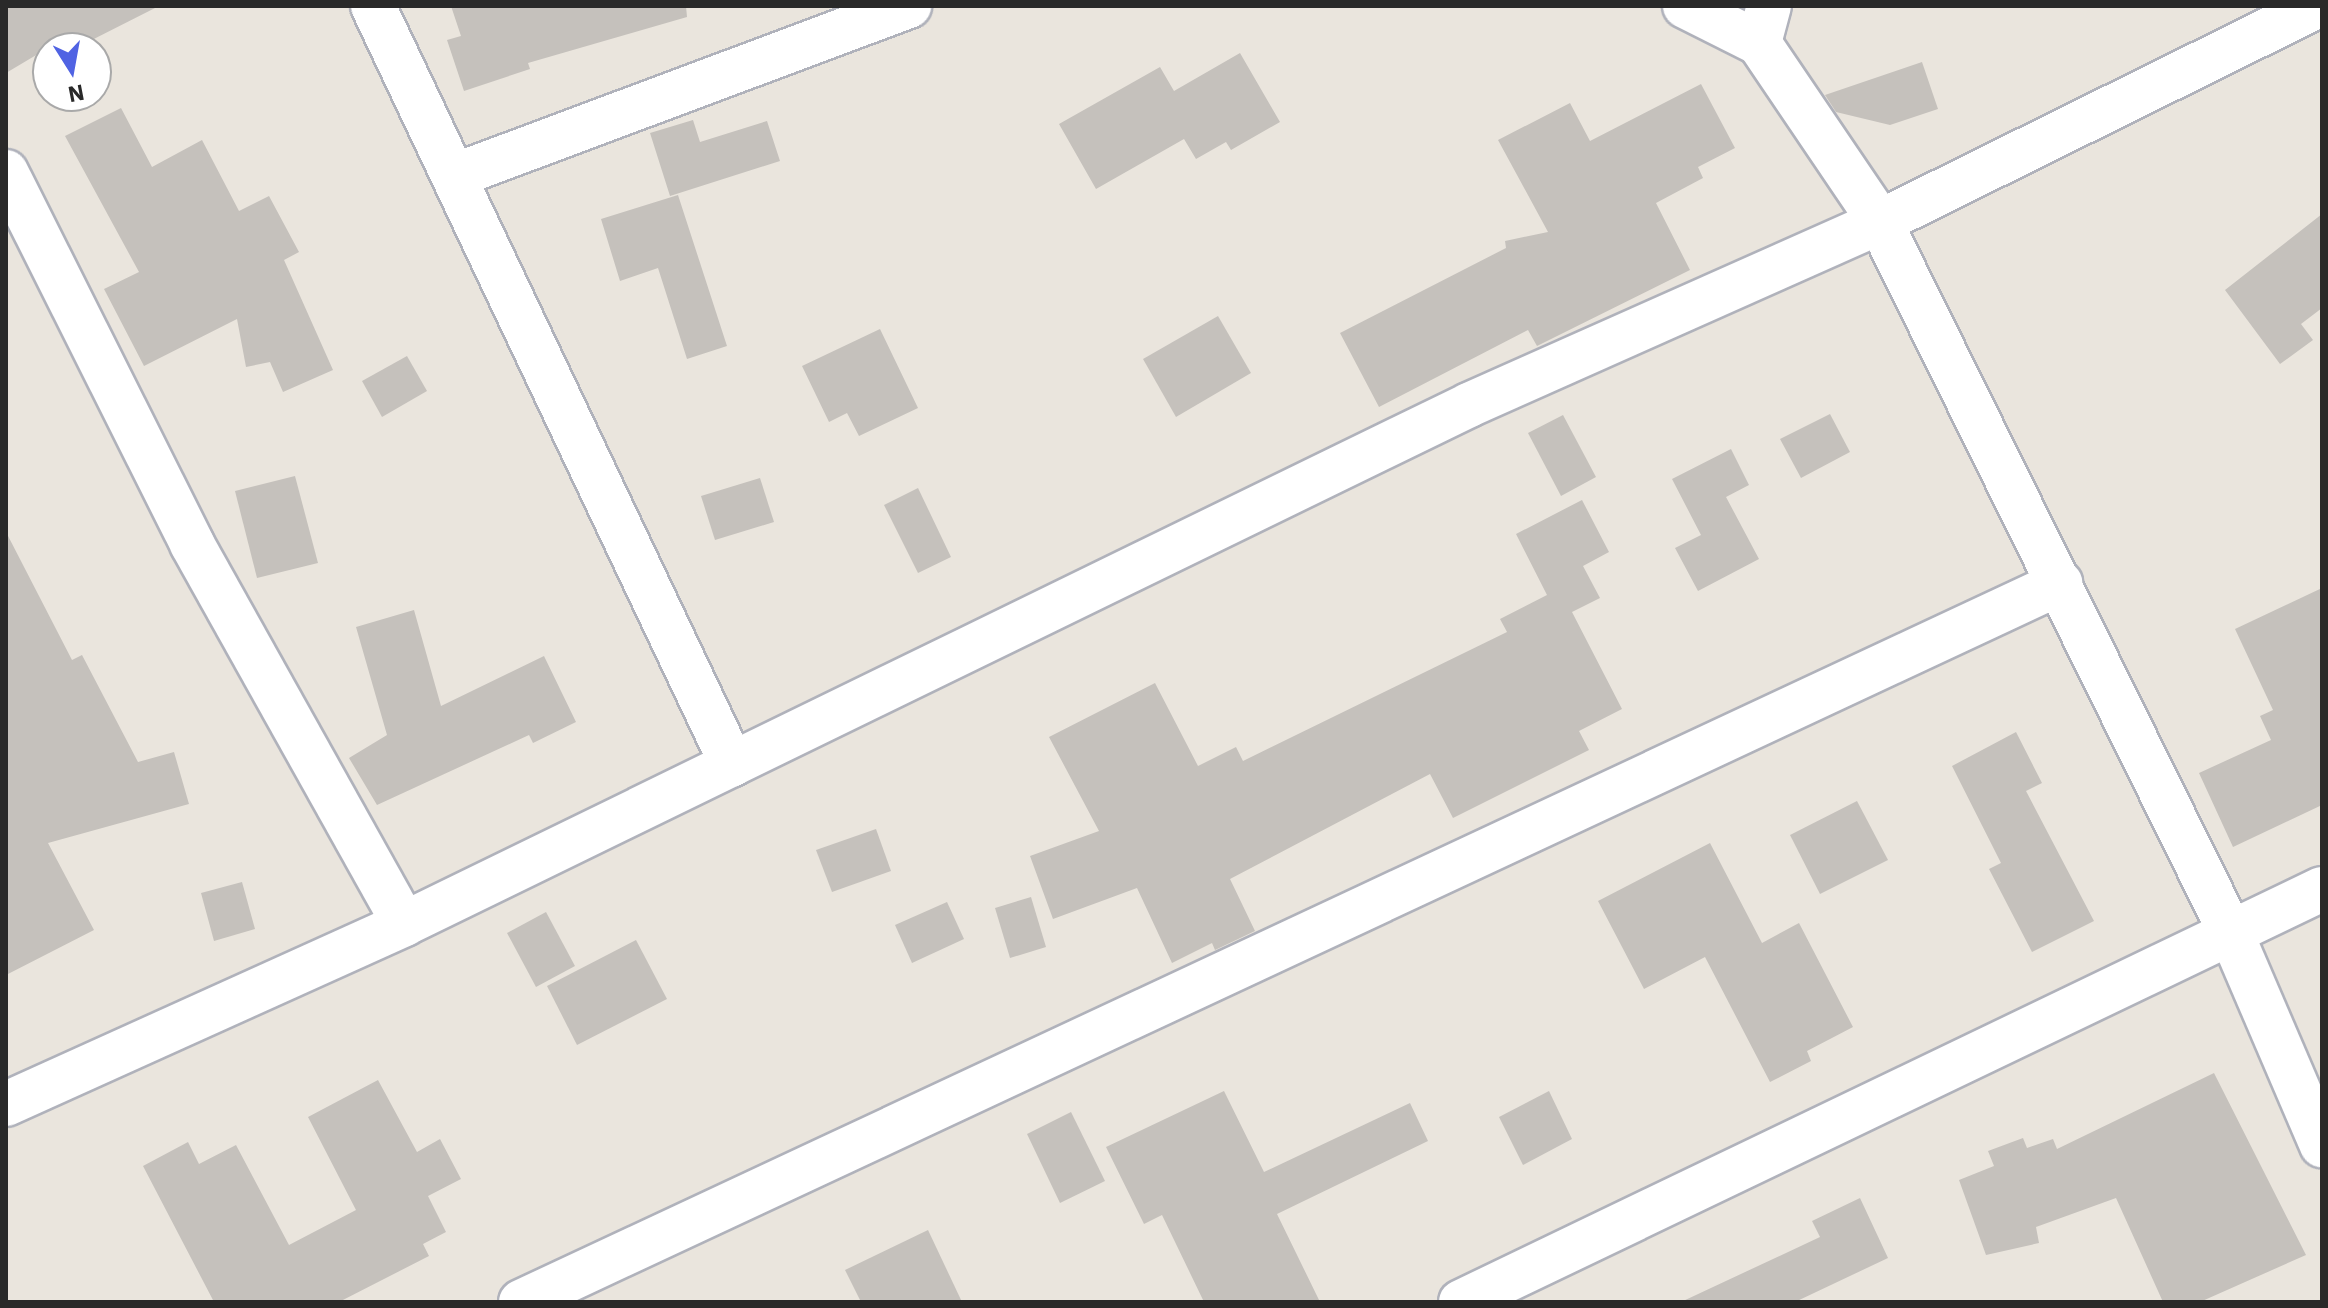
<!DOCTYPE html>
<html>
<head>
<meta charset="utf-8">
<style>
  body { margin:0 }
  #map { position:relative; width:2328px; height:1308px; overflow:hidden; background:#eae5dd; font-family:"IBM Plex Sans",sans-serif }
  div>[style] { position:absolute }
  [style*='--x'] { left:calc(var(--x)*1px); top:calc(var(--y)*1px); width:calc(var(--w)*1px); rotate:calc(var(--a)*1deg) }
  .building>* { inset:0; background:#c5c1bc }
  .roads { filter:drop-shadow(2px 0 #b0b2bb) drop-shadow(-2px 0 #b0b2bb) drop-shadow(0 2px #b0b2bb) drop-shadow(0 -2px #b0b2bb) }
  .minor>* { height:44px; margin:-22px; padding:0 22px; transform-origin:22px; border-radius:22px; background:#fff }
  span { translate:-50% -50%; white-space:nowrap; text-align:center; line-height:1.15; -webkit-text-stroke:8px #fff; paint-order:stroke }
  .frame { position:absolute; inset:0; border:8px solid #292929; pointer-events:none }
  .north { position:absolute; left:32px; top:32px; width:80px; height:80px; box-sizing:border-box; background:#fff; border:2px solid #a9a9a9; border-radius:50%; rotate:169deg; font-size:22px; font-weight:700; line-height:32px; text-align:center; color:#292929 }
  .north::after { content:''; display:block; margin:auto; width:28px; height:36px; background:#5063e3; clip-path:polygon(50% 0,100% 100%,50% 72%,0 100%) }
</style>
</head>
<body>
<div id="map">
  <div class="building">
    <div style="clip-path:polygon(6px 6px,159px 6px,76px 48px,48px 48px,6px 73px)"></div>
    <div style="clip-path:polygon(451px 6px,686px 6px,687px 17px,528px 63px,530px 69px,464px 91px,447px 40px,461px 36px)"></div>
    <div style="clip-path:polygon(1240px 53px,1280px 122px,1231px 150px,1226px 142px,1196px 159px,1184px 139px,1096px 189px,1059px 124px,1160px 67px,1174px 91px)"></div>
    <div style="clip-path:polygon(1922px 62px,1938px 109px,1890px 125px,1836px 112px,1825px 95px)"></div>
    <div style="clip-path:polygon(1701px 84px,1735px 148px,1698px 167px,1703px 178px,1656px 203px,1690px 270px,1537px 346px,1528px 330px,1379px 407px,1340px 333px,1506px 248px,1505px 241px,1548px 232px,1498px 140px,1570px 103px,1590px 141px)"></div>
    <div style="clip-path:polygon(121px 108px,152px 167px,202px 140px,239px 211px,269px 196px,299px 252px,284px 260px,333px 370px,283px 392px,270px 362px,246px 367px,237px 319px,144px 366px,104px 289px,139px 272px,65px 136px)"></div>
    <div style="clip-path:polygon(693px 120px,700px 142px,767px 121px,780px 161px,670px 196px,650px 133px)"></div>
    <div style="clip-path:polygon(678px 195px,727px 346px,687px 359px,658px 268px,620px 281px,601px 219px)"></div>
    <div style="clip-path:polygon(2322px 214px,2322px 308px,2301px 324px,2313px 340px,2280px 364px,2225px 290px)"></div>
    <div style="clip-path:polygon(1218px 316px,1251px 373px,1176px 417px,1143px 359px)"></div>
    <div style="clip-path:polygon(880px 329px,918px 408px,859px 436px,847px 413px,829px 422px,802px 366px)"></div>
    <div style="clip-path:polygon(407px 356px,427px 391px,382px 417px,362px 381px)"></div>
    <div style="clip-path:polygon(1830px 414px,1850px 452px,1801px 478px,1780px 439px)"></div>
    <div style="clip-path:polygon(1563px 415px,1596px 477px,1561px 496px,1528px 433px)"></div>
    <div style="clip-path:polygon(1731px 449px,1749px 485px,1726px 497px,1759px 559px,1698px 591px,1675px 548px,1701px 535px,1672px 479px)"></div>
    <div style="clip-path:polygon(295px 476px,318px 563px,257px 578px,235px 491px)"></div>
    <div style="clip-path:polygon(760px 478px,774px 522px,715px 540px,701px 496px)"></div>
    <div style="clip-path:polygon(918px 488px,951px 557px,918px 573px,884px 505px)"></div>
    <div style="clip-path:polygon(1582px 500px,1609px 552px,1583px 566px,1600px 598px,1572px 612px,1622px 709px,1579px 731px,1589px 750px,1453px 818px,1430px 774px,1230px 879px,1255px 931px,1215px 950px,1212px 943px,1172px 963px,1137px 888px,1053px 919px,1030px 856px,1099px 831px,1049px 737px,1155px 683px,1198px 766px,1236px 747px,1243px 761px,1507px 632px,1500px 619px,1547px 595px,1516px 534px)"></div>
    <div style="clip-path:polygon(6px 532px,72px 660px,82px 655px,138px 762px,174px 752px,189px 804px,48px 843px,94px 930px,6px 975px)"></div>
    <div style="clip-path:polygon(2322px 588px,2322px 805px,2233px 847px,2199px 773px,2271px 740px,2260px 716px,2273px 710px,2235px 629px)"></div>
    <div style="clip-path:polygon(414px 610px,441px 706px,544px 656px,576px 722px,533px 743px,529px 735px,377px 805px,349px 758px,387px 735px,356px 627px)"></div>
    <div style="clip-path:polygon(2016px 732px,2042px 783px,2026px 791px,2094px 921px,2032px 952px,1989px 869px,2001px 863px,1952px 766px)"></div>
    <div style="clip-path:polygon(1857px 801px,1888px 860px,1820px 894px,1790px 835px)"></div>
    <div style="clip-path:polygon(876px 829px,891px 871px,832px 892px,816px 850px)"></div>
    <div style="clip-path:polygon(1710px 843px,1762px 943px,1799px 923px,1853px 1027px,1807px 1051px,1811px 1061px,1770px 1082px,1705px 957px,1644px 989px,1598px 901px)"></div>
    <div style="clip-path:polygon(242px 882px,255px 929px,214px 941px,201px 893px)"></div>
    <div style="clip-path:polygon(1031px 897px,1046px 947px,1010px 958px,995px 908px)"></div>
    <div style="clip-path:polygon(947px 902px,964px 939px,912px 963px,895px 925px)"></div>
    <div style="clip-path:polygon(546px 912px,575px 966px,536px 987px,507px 933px)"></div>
    <div style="clip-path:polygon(636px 940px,667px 999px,577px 1045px,547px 986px)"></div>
    <div style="clip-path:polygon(2214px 1073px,2306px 1255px,2200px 1302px,2163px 1302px,2116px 1198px,2036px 1227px,2039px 1243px,1986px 1255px,1959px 1180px,1994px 1166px,1988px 1151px,2023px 1138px,2027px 1148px,2053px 1139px,2057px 1149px)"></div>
    <div style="clip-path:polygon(378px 1080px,417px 1152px,440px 1139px,461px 1179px,428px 1196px,446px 1232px,423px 1244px,429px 1256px,339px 1302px,214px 1302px,143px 1166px,188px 1142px,199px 1164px,236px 1145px,289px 1245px,356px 1210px,308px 1117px)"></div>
    <div style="clip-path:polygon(1224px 1091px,1264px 1172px,1410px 1103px,1428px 1141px,1277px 1214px,1320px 1302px,1204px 1302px,1162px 1215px,1144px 1224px,1106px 1147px)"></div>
    <div style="clip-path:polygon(1549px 1091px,1572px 1139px,1523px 1165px,1499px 1117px)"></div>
    <div style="clip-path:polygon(1071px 1112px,1105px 1181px,1060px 1203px,1027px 1134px)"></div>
    <div style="clip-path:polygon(1860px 1198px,1888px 1258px,1795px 1302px,1681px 1302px,1820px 1237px,1812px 1221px)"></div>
    <div style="clip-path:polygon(928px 1230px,962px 1302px,861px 1302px,845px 1270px)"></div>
  </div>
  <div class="roads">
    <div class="minor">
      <div style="--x:373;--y:6;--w:839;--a:64.66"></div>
      <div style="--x:1685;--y:6;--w:83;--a:26.6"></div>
      <div style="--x:1759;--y:43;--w:216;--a:55.9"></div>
      <div style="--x:1880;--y:222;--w:793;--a:63.73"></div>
      <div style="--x:2231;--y:933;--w:231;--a:66.8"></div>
      <div style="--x:1759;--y:43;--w:38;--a:-75"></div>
      <div style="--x:6;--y:172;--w:416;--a:63.4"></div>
      <div style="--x:192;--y:544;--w:435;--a:60.8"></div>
      <div style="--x:454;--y:176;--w:486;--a:-20.5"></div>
      <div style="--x:6;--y:1104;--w:437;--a:-24.3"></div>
      <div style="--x:404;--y:924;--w:1185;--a:-25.98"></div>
      <div style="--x:1469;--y:405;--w:450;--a:-24"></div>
      <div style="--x:1880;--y:222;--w:488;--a:-26.3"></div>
      <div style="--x:521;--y:1302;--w:1699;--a:-25.04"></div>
      <div style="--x:1461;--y:1302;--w:955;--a:-25.63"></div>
    </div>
  </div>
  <div class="frame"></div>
  <div class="north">N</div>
</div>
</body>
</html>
